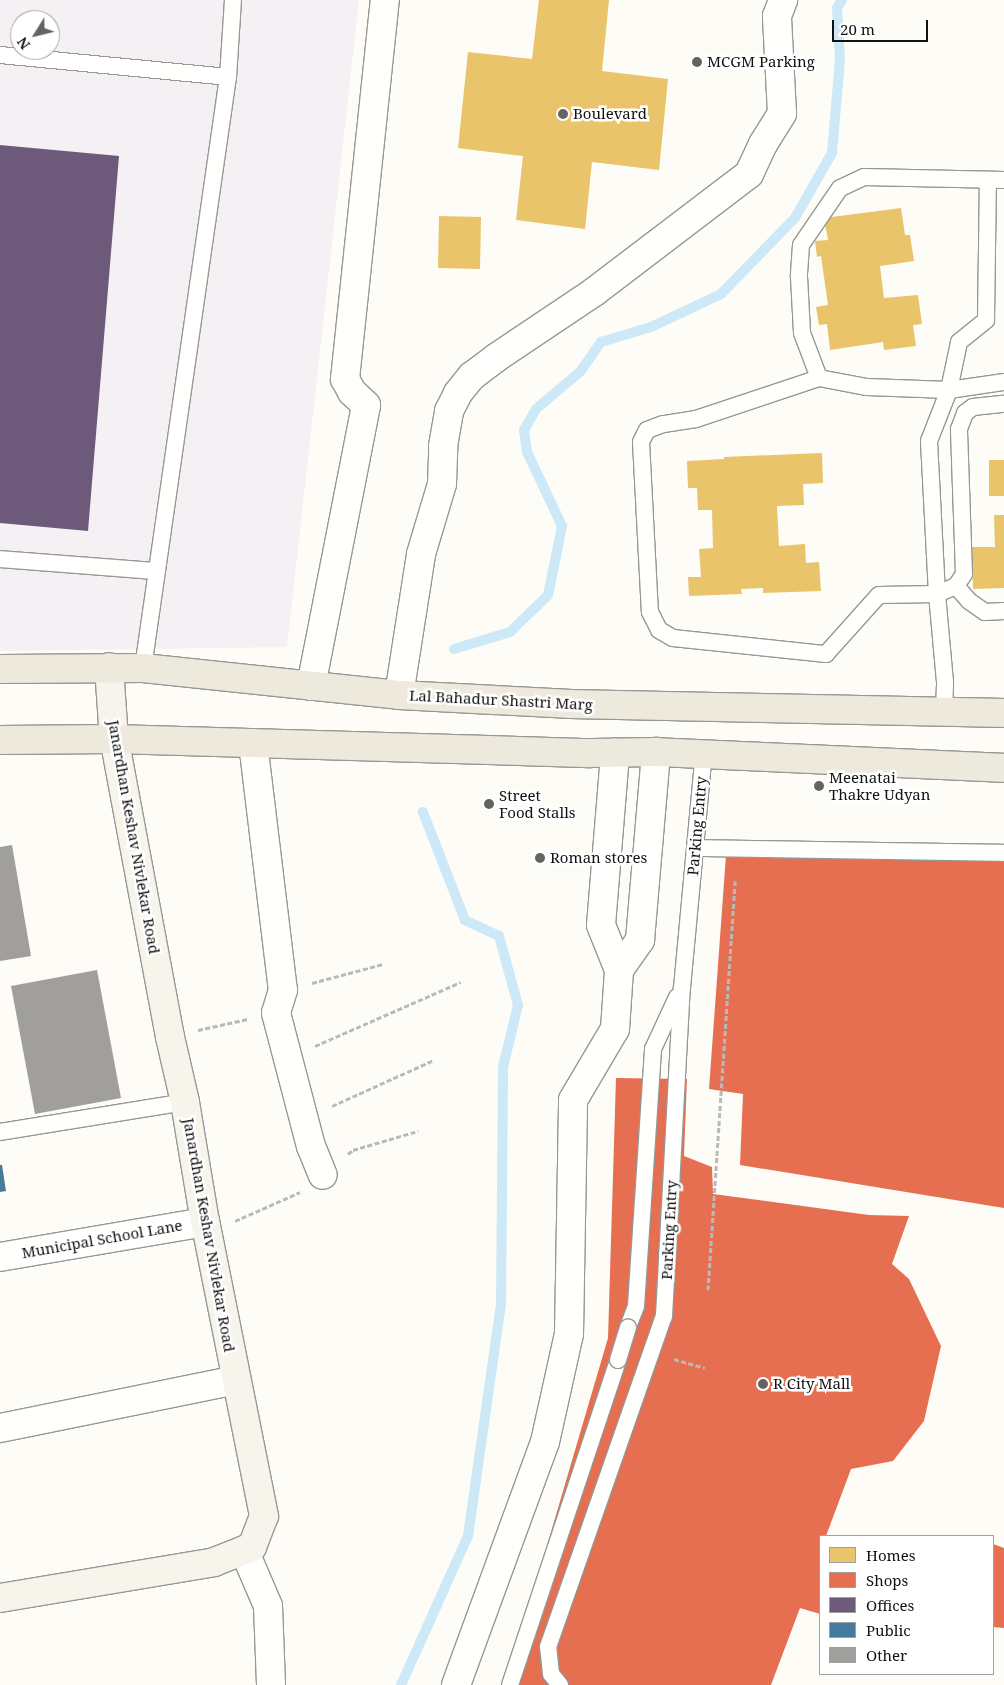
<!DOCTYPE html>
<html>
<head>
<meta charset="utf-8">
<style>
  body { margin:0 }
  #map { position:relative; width:1004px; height:1685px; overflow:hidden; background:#fdfcf7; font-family:"Noto Serif",serif }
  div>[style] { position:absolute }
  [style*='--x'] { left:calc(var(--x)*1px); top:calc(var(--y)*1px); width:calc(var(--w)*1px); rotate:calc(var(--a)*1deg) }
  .industrial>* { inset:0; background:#f5f0f3 }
  .homes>* { inset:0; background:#e9c46a }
  .shops>* { inset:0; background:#e76f51 }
  .offices>* { inset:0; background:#6d597a }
  .public>* { inset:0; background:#457b9d }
  .stream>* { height:10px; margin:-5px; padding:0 5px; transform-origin:5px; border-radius:5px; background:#cde8f7 }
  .building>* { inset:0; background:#a19f9c }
  .path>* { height:3px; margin-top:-1.5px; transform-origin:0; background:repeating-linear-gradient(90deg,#b9b9b8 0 5px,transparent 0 7.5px) }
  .roads { filter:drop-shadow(1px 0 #979795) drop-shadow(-1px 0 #979795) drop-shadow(0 1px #979795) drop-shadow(0 -1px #979795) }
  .lane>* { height:16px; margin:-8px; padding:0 8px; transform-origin:8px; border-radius:8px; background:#fffffe }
  .street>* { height:28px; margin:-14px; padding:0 14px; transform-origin:14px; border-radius:14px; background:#fffffe }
  .secondary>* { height:28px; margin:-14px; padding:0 14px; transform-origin:14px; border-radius:14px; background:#f6f4eb }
  .primary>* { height:28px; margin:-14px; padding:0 14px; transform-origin:14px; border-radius:14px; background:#ede9dc }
  .bridges { filter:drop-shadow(1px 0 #979795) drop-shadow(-1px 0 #979795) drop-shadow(0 1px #979795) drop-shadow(0 -1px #979795) }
  .lane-bridge>* { height:16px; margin:-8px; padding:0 8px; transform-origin:8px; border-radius:8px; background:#fffffe }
  .dots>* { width:14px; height:14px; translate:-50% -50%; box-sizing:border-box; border:2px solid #fff; border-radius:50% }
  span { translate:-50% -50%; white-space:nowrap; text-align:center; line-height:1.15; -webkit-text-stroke:5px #fff; paint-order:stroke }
  .poi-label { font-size:15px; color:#111 }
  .left { translate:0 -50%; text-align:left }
  .street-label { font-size:15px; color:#111 }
  .legend { position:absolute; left:819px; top:1535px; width:175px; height:140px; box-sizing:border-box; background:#fff; border:1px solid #a0a0a0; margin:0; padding:6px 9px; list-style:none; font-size:15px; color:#111 }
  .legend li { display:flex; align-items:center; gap:10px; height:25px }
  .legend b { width:25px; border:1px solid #a0a0a0 }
  .north { position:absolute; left:10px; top:10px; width:50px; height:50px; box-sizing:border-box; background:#fff; border:1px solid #a0a0a0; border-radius:50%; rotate:234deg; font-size:14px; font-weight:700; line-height:20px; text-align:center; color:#111 }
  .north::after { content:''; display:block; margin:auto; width:18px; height:22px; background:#646362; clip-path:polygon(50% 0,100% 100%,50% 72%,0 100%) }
  .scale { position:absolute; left:832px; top:20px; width:96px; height:22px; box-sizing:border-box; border:2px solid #111; border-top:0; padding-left:6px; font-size:15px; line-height:18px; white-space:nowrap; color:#111; -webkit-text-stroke:4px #fff; paint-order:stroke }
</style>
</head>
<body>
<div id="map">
  <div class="industrial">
    <div style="clip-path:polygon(evenodd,0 0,359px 0,287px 647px,0 651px,0 0,20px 20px,50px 20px,50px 50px,20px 50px,20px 20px)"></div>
  </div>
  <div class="homes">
    <div style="clip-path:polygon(539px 0,609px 0,602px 71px,668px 79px,659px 170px,592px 162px,585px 229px,516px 220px,523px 156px,458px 148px,468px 52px,532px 59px)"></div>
    <div style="clip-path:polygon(901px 208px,905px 235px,910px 235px,914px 261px,880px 266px,884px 298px,918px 295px,922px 324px,913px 325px,916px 346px,884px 350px,883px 342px,830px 350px,827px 324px,819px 325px,816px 307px,828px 305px,821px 256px,817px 257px,815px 241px,828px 240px,824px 218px)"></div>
    <div style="clip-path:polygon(439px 216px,481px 217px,480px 269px,438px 268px)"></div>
    <div style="clip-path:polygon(822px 453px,823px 483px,803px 484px,804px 505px,777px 506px,779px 546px,805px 544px,806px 563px,819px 562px,821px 591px,763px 593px,763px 588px,741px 589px,742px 594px,689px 596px,688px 577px,701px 577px,699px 549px,713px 548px,712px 510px,698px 510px,697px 488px,688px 488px,687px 461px,724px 459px,724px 457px)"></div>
    <div style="clip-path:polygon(989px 460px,1004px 460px,1004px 496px,989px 496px)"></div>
    <div style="clip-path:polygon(994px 515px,1004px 515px,1004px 588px,973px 589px,972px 547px,995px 547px)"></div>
  </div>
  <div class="shops">
    <div style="clip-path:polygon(726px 855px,1004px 858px,1004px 1208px,740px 1165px,743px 1094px,709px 1089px)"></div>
    <div style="clip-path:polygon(616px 1078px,687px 1079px,684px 1156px,712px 1167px,713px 1194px,869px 1215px,909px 1216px,892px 1264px,909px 1279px,941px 1346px,924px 1421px,893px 1461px,851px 1469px,826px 1536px,820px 1536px,820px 1614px,800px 1608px,771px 1685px,506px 1685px,608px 1338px)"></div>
    <div style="clip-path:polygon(993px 1544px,1004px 1548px,1004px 1628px,993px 1627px)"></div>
  </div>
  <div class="offices">
    <div style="clip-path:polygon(0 145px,119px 156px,88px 531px,0 523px)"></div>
  </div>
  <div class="public">
    <div style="clip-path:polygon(0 1165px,2px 1165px,6px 1191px,0 1192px)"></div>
  </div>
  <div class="stream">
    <div style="--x:454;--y:649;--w:59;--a:-16.9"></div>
    <div style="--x:510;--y:632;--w:53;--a:-44.2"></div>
    <div style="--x:548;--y:595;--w:70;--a:-78.5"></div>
    <div style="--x:562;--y:526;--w:82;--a:-115.3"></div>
    <div style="--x:527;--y:452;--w:22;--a:-98"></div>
    <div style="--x:524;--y:430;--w:24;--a:-60"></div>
    <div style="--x:536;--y:409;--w:57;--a:-40.1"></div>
    <div style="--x:580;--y:372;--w:37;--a:-55"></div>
    <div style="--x:601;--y:342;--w:52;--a:-16.7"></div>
    <div style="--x:651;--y:327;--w:77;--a:-25.2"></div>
    <div style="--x:721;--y:294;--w:106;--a:-45.8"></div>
    <div style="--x:795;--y:218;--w:75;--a:-60.4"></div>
    <div style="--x:832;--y:153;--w:93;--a:-85.1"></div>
    <div style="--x:840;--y:60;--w:52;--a:-93.3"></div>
    <div style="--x:837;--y:8;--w:9;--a:-58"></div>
    <div style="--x:401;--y:1685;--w:163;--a:-65.8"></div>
    <div style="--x:468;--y:1536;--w:235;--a:-81.9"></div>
    <div style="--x:501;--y:1303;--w:236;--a:-89.5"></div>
    <div style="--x:503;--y:1067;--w:64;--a:-76.4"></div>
    <div style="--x:518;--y:1005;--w:72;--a:-105.4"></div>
    <div style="--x:499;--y:936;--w:38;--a:-155"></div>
    <div style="--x:465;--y:920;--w:116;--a:-111.3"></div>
  </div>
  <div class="building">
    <div style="clip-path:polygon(12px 845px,31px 956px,0 961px,0 847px)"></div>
    <div style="clip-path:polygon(97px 970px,121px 1098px,35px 1114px,11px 986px)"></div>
  </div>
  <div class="path">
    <div style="--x:312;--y:983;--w:73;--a:-15"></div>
    <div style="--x:198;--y:1030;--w:51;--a:-12.4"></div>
    <div style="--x:315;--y:1046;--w:159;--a:-23.7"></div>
    <div style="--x:332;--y:1106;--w:112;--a:-24.3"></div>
    <div style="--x:348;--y:1154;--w:6;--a:-39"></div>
    <div style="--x:353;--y:1150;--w:68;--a:-16.3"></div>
    <div style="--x:235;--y:1221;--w:71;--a:-24"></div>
    <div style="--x:708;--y:1290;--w:410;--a:-86.2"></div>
    <div style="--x:674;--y:1359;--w:32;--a:16"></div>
  </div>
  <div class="roads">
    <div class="lane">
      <div style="--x:0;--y:55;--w:229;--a:5.5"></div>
      <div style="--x:1004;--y:180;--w:140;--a:-178.8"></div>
      <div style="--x:864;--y:177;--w:26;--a:155"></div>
      <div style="--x:840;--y:188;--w:69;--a:124.4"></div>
      <div style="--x:801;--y:245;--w:32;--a:94"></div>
      <div style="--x:799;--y:277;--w:56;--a:86.9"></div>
      <div style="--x:802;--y:333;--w:48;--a:69.3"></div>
      <div style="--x:819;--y:378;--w:49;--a:10.6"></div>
      <div style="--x:867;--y:387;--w:82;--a:2.1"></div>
      <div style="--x:949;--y:390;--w:56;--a:-8.3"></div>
      <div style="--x:819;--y:378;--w:130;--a:161.6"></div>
      <div style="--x:696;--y:419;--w:33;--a:171"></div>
      <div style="--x:663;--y:424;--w:17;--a:159"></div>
      <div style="--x:647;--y:430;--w:13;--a:117"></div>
      <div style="--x:641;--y:442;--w:170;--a:87"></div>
      <div style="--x:650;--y:612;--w:20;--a:63"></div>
      <div style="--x:659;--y:630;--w:16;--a:30"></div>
      <div style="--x:673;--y:638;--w:154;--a:6"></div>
      <div style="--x:826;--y:654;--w:79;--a:-48.1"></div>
      <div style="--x:879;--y:595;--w:58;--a:-1"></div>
      <div style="--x:937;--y:594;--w:21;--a:-23"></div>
      <div style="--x:956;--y:586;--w:14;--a:-56"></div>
      <div style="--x:964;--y:574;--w:145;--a:-92"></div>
      <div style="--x:959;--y:429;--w:17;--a:-69"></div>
      <div style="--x:965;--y:413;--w:10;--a:-37"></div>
      <div style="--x:973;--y:407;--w:31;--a:-6"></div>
      <div style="--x:0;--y:559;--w:157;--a:4.4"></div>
      <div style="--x:956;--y:586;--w:20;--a:49"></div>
      <div style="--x:969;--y:601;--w:19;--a:35"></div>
      <div style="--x:985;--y:612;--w:19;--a:-3"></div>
      <div style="--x:143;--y:668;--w:597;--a:-81.82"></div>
      <div style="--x:228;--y:77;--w:77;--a:-86.3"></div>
      <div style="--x:944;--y:713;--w:31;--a:-88"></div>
      <div style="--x:945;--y:682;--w:88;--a:-95.2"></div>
      <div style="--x:937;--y:594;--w:153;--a:-93"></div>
      <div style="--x:929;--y:441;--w:55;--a:-68.6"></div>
      <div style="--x:949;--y:390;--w:49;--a:-78.2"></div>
      <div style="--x:959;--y:342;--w:35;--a:-39"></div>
      <div style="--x:986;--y:320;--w:139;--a:-89.2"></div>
      <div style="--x:696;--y:848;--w:308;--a:0.9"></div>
      <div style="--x:0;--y:1132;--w:187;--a:-9.2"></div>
      <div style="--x:628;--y:1327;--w:22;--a:-69"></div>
      <div style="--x:636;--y:1306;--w:258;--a:-86.2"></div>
      <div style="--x:653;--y:1049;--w:57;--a:-65.2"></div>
      <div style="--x:510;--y:1685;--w:342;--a:-71.6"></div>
      <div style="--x:560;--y:1685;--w:14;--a:-129"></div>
      <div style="--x:551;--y:1674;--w:27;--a:-96"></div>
      <div style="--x:548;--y:1647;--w:351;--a:-70.7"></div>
      <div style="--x:664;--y:1316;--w:328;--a:-86.9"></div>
      <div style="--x:682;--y:988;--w:236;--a:-84.7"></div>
    </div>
    <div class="street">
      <div style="--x:311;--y:686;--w:286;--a:-78.9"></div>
      <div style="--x:366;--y:405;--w:19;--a:-137"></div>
      <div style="--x:352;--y:392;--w:15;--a:-118"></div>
      <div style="--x:345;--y:379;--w:381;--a:-84"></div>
      <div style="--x:399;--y:695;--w:143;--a:-81.1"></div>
      <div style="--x:421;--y:554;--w:73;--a:-73.3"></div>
      <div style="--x:442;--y:484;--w:38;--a:-88"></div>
      <div style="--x:443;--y:446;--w:36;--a:-80"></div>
      <div style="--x:449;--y:411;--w:20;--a:-63"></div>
      <div style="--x:458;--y:393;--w:22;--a:-51"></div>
      <div style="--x:472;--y:376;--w:31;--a:-37"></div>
      <div style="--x:497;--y:357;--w:117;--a:-33.8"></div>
      <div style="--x:594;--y:292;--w:195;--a:-37.3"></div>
      <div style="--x:749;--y:174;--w:33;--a:-65"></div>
      <div style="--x:763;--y:144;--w:36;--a:-58"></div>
      <div style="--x:782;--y:113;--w:97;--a:-93"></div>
      <div style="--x:777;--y:16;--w:17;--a:-69"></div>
      <div style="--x:253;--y:743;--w:249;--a:83.1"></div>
      <div style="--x:283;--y:990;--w:24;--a:107"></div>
      <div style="--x:276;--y:1013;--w:138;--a:75.3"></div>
      <div style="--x:311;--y:1146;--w:31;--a:68"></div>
      <div style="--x:619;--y:970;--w:37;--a:-55"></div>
      <div style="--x:640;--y:940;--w:189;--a:-85.1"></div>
      <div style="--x:0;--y:1257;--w:208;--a:-9.7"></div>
      <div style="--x:0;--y:1428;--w:241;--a:-11.5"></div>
      <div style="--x:244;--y:1550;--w:61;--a:66.8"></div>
      <div style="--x:268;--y:1606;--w:79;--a:87.8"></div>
      <div style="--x:456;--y:1685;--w:259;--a:-69.9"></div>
      <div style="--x:545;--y:1442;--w:111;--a:-77.5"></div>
      <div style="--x:569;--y:1334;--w:234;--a:-89"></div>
      <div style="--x:573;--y:1100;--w:82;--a:-59.4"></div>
      <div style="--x:615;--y:1029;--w:59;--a:-86.1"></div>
      <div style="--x:619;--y:970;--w:48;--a:-111.8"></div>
      <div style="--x:601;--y:925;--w:173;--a:-85.3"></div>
    </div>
    <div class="secondary">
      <div style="--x:0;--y:1598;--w:217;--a:-9.5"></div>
      <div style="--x:214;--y:1562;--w:41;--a:-21.5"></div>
      <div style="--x:252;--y:1547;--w:33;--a:-69"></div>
      <div style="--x:264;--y:1516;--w:300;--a:-101.3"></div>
      <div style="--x:205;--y:1222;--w:122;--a:-99.5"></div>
      <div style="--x:185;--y:1102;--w:67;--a:-103"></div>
      <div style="--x:170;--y:1037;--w:303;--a:-100.6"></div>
      <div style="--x:114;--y:739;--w:72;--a:-94"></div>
    </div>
    <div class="primary">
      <div style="--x:0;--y:669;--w:143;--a:-0.4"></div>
      <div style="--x:143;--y:668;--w:257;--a:6"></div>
      <div style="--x:399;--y:695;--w:173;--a:3"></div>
      <div style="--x:572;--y:704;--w:432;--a:1.2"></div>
      <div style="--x:0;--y:740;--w:114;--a:-0.5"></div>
      <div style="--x:114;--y:739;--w:477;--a:1.7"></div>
      <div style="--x:591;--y:753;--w:65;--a:-0.9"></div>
      <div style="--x:656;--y:752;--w:348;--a:2.6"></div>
    </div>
  </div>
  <div class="bridges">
    <div class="lane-bridge">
      <div style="--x:618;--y:1360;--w:34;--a:-73"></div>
    </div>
  </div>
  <div class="dots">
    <div style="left:697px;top:62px;background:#646362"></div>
    <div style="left:563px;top:114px;background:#646362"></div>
    <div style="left:819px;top:786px;background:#646362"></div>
    <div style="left:489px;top:804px;background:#646362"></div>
    <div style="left:540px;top:858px;background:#646362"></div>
    <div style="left:763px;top:1384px;background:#646362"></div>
  </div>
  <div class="poi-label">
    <span class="left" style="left:707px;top:62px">MCGM Parking</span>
    <span class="left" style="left:573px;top:114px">Boulevard</span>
    <span class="left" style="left:829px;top:786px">Meenatai<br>Thakre Udyan</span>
    <span class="left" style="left:499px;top:804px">Street<br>Food Stalls</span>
    <span class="left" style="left:550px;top:858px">Roman stores</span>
    <span class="left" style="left:773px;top:1384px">R City Mall</span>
  </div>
  <div class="street-label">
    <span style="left:501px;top:700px;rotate:3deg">Lal Bahadur Shastri Marg</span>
    <span style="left:697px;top:826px;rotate:-85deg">Parking Entry</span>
    <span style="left:134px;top:837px;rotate:80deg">Janardhan Keshav Nivlekar Road</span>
    <span style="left:669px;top:1230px;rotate:-87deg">Parking Entry</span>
    <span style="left:209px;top:1235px;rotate:80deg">Janardhan Keshav Nivlekar Road</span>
    <span style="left:102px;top:1239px;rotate:-10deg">Municipal School Lane</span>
  </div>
  <ul class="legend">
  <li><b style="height:14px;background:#e9c46a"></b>Homes</li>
  <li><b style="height:14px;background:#e76f51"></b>Shops</li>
  <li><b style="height:14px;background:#6d597a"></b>Offices</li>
  <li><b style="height:14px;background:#457b9d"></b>Public</li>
  <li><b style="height:14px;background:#a19f9c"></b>Other</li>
  </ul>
  <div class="north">N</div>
  <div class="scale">20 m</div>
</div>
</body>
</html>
